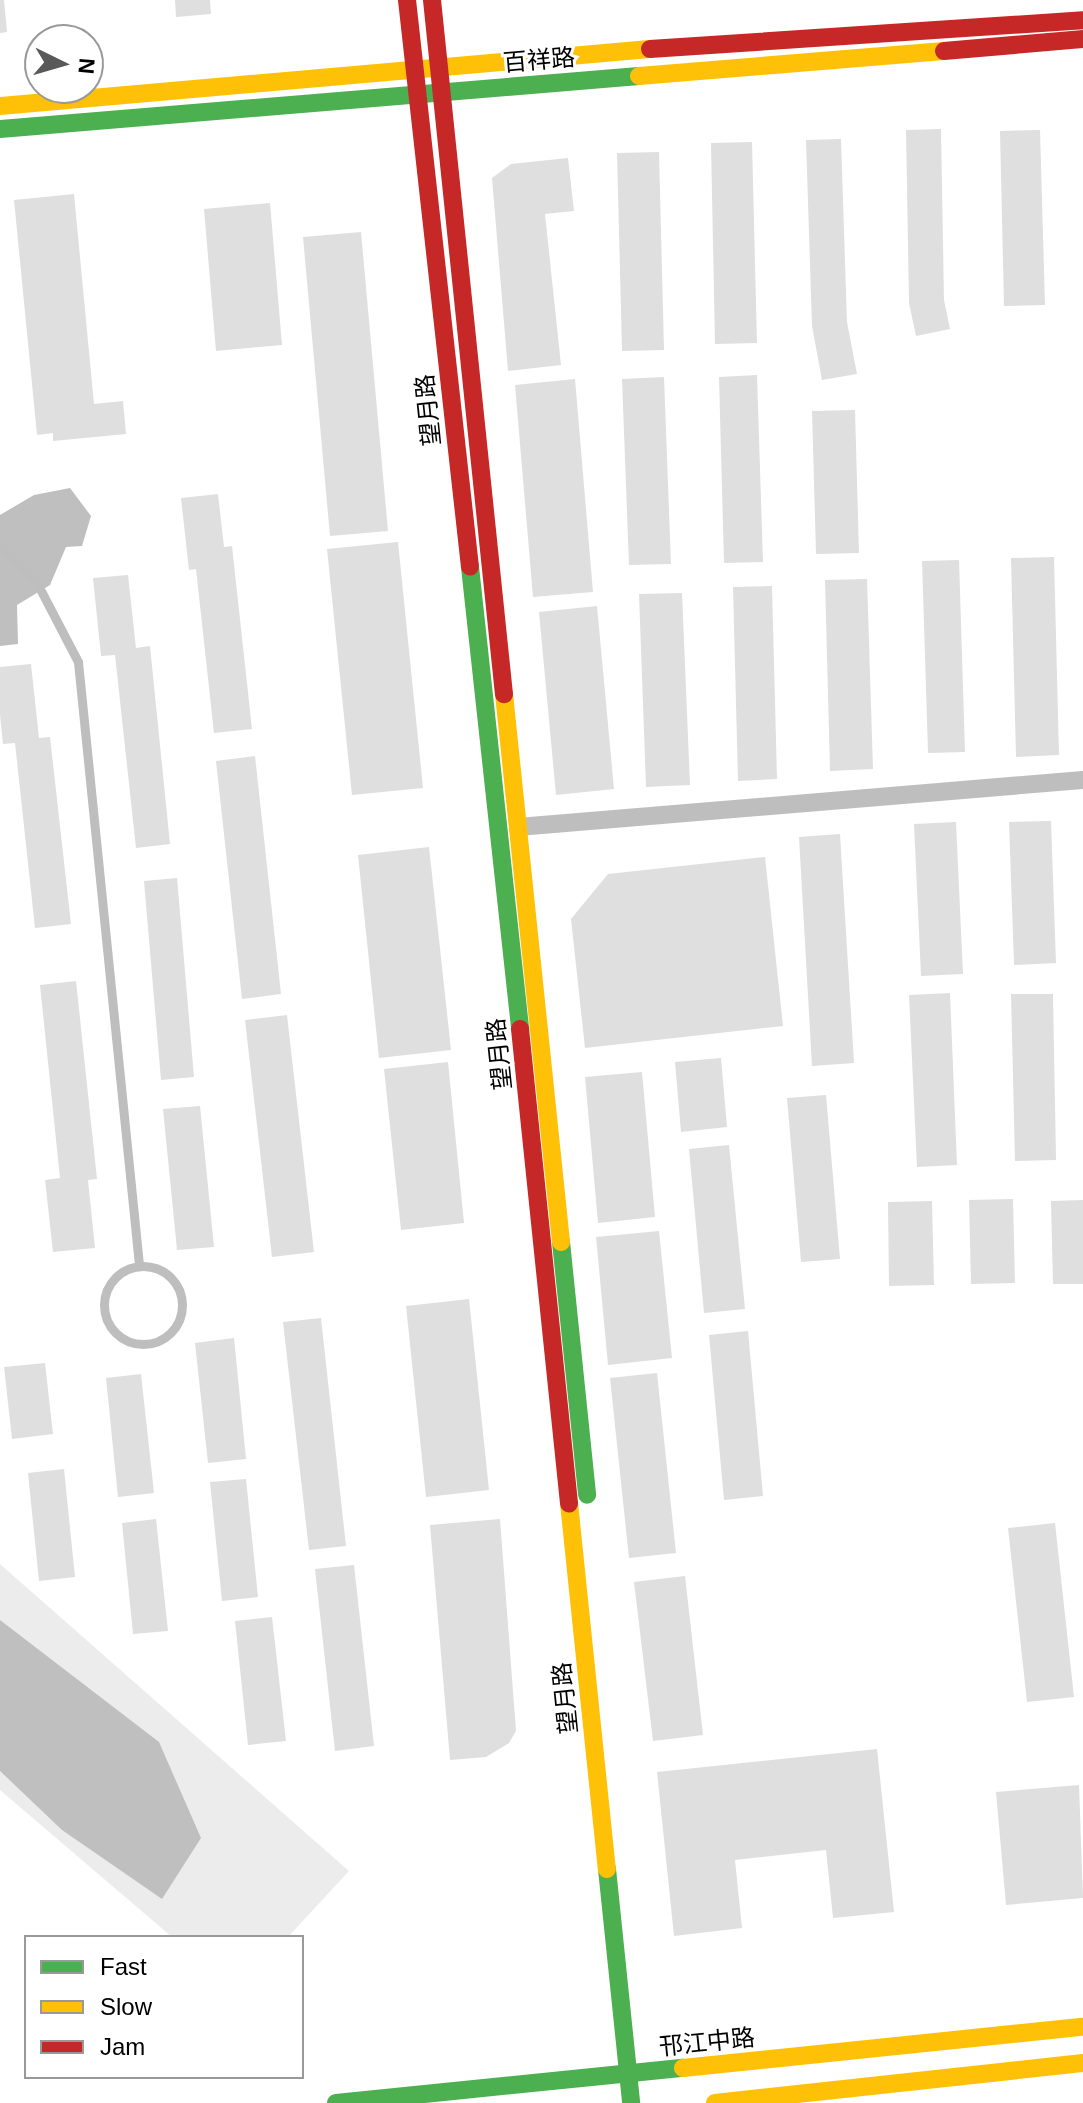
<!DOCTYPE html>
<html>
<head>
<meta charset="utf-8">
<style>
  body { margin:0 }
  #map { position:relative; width:1083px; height:2103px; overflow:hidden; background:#fff; font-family:Arial,"Noto Sans SC",sans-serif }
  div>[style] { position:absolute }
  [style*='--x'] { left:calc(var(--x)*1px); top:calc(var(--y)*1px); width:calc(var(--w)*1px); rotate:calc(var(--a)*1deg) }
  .green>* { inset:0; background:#ececec }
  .water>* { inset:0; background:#bfbfbf }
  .building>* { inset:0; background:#dfdfdf }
  .lane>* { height:9px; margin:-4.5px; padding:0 4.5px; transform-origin:4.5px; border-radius:4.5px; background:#bebebe }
  .lane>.ring { margin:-4.5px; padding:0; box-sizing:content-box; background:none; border:9px solid #bebebe; border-radius:50% }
  .street>* { height:18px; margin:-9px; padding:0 9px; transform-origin:9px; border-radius:9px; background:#bebebe }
  .fast>* { height:18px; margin:-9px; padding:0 9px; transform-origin:9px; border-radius:9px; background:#4caf50 }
  .slow>* { height:18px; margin:-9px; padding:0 9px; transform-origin:9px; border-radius:9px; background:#ffc107 }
  .jam>* { height:18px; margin:-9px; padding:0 9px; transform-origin:9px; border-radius:9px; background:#c62828 }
  span { translate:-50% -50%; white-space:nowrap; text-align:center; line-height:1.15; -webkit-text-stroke:6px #fff; paint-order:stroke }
  .street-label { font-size:24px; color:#000 }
  .legend { position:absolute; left:24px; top:1935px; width:280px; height:144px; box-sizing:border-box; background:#fff; border:2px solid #999; margin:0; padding:10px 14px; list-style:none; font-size:24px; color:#000 }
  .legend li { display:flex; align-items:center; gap:16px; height:40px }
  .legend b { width:40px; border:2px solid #999 }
  .north { position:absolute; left:24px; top:24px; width:80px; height:80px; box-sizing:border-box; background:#fff; border:2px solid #999; border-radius:50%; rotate:95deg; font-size:22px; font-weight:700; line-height:32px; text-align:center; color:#000 }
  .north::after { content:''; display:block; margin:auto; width:28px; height:36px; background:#595959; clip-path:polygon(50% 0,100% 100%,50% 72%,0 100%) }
</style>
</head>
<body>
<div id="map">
  <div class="green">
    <div style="clip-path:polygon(0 1564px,349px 1871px,288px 1937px,172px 1937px,0 1790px)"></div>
  </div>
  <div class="water">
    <div style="clip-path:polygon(70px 488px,91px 516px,82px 546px,66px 547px,50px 585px,17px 605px,18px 644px,0 646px,0 515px,34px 495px)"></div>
    <div style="clip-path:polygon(0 1620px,159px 1742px,201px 1838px,162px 1899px,62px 1830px,0 1771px)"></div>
  </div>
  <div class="building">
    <div style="clip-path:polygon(0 0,4px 0,7px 32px,0 33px)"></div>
    <div style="clip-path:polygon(175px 0,210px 0,211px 14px,176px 17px)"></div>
    <div style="clip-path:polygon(941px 129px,944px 300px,950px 329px,916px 336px,909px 303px,906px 130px)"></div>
    <div style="clip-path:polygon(1040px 130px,1045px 305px,1004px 306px,1000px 131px)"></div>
    <div style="clip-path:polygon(841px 139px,847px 322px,857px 374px,822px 380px,812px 326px,806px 140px)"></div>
    <div style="clip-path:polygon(752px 142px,757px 343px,715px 344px,711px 143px)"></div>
    <div style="clip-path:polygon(659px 152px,664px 350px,622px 351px,617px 153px)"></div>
    <div style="clip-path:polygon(568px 158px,574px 211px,545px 214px,561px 365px,508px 371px,492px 178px,511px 164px)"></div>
    <div style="clip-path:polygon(74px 194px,94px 404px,123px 401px,126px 434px,53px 441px,53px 433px,37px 435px,14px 200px)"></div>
    <div style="clip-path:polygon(270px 203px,282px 345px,216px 351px,204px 209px)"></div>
    <div style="clip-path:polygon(361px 232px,388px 531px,330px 536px,303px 237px)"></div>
    <div style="clip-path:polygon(757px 375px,763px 562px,724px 563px,719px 377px)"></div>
    <div style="clip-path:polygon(664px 377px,671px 564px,629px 565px,622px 379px)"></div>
    <div style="clip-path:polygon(575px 379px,593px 592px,533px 597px,515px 385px)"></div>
    <div style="clip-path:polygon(855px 410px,859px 553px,816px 554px,812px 411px)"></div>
    <div style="clip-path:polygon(218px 494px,224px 547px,232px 546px,252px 729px,214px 733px,196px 569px,189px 570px,181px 498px)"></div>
    <div style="clip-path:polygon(398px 542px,423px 788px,352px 795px,327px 549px)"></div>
    <div style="clip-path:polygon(1054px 557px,1059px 755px,1016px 757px,1011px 558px)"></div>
    <div style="clip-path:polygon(959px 560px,965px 752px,928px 753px,922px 561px)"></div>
    <div style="clip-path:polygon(128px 575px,136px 648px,150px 646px,170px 844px,136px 848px,115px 655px,101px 656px,93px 578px)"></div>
    <div style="clip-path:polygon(867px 579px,873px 769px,830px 771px,825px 580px)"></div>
    <div style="clip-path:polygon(772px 586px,777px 779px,738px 781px,733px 587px)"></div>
    <div style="clip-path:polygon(682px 593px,690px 785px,646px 787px,639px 594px)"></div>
    <div style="clip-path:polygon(597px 606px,614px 789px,556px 795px,539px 612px)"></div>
    <div style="clip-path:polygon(31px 664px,39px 738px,50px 737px,71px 924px,35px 928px,15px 743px,3px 744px,0 715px,0 667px)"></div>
    <div style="clip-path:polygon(255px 756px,281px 994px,242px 999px,216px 761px)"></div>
    <div style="clip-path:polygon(1051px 821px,1056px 963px,1014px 965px,1009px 822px)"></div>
    <div style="clip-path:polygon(956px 822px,963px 974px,921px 976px,914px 824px)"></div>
    <div style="clip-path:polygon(840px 834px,854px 1063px,812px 1066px,799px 837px)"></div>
    <div style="clip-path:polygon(429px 847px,451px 1050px,379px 1058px,358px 855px)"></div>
    <div style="clip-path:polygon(765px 857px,783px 1026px,585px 1048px,571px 919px,608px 874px)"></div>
    <div style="clip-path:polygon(177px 878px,194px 1077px,161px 1080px,144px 881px)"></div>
    <div style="clip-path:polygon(76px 981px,97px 1179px,88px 1180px,95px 1248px,53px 1252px,45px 1180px,60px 1178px,40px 985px)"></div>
    <div style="clip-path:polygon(950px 993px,957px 1165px,917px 1167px,909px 995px)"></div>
    <div style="clip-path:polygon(1011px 994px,1053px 994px,1056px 1160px,1015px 1161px)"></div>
    <div style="clip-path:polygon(287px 1015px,314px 1252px,272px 1257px,245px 1020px)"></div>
    <div style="clip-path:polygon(721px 1058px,727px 1127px,681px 1132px,675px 1062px)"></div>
    <div style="clip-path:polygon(448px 1062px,464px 1223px,401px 1230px,384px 1069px)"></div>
    <div style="clip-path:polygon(642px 1072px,655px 1217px,598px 1223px,585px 1077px)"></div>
    <div style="clip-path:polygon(826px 1095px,840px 1259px,801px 1262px,787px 1098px)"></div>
    <div style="clip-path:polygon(200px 1106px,214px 1247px,177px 1250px,163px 1109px)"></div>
    <div style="clip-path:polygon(729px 1145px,745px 1309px,704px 1313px,689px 1149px)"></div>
    <div style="clip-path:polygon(1013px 1199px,1015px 1283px,971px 1284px,969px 1200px)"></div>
    <div style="clip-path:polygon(1083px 1200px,1083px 1284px,1053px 1284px,1051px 1201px)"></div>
    <div style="clip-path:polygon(932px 1201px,934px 1285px,889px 1286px,888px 1202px)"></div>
    <div style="clip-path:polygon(659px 1231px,672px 1358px,608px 1365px,596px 1237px)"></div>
    <div style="clip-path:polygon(469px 1299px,489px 1490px,426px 1497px,406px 1306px)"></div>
    <div style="clip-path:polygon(321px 1318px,346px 1546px,309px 1550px,283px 1322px)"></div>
    <div style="clip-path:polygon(748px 1331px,763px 1496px,724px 1500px,709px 1335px)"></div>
    <div style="clip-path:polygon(234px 1338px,246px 1459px,208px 1463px,195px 1343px)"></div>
    <div style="clip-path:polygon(45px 1363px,53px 1434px,12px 1439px,4px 1367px)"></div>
    <div style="clip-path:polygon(657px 1373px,676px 1553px,629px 1558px,610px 1378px)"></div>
    <div style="clip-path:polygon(141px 1374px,154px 1493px,118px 1497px,106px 1378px)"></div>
    <div style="clip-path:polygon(64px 1469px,75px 1577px,39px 1581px,28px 1473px)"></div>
    <div style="clip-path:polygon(246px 1479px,258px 1597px,222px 1601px,210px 1482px)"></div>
    <div style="clip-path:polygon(156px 1519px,168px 1631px,133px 1634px,122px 1523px)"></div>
    <div style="clip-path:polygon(500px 1519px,516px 1731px,509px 1743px,486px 1757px,450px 1760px,430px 1525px)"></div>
    <div style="clip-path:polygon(1055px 1523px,1074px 1697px,1027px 1702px,1008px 1528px)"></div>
    <div style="clip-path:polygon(354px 1565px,374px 1746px,335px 1751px,315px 1569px)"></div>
    <div style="clip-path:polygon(685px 1576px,703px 1735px,653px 1741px,634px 1582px)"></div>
    <div style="clip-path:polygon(272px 1617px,286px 1741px,248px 1745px,235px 1621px)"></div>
    <div style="clip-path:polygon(877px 1749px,894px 1912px,833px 1918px,826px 1850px,735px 1860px,742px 1928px,674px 1936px,657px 1772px)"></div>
    <div style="clip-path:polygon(1079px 1785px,1083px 1898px,1006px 1905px,996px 1792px)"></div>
  </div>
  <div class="lane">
    <div style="--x:0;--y:547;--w:54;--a:45"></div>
    <div style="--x:38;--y:585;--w:87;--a:62.5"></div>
    <div style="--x:78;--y:662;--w:606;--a:84.22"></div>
    <div class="ring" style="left:104px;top:1266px;width:69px;height:69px"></div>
  </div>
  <div class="street">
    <div style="--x:518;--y:827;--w:567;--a:-4.76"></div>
  </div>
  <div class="fast">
    <div style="--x:0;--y:129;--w:641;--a:-4.74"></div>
    <div style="--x:470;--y:567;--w:465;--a:83.8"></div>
    <div style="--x:561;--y:1242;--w:254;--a:84.1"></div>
    <div style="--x:607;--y:1869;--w:235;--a:84.1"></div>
    <div style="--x:336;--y:2103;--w:349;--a:-5.8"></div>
  </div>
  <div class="slow">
    <div style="--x:639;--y:76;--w:306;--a:-4.7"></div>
    <div style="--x:0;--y:106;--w:652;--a:-5.01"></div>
    <div style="--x:504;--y:694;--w:551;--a:84.06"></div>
    <div style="--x:569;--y:1503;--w:368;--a:84.1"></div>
    <div style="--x:683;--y:2068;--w:402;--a:-5.9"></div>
    <div style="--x:715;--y:2103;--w:370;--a:-6.2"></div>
  </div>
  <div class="jam">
    <div style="--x:407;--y:0;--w:570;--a:83.66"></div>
    <div style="--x:432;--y:0;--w:698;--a:84.08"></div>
    <div style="--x:650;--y:49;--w:434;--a:-3.8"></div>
    <div style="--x:944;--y:51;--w:140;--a:-4.9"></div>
    <div style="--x:520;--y:1029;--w:477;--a:84.1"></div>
  </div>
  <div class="street-label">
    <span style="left:539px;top:60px;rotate:-5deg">百祥路</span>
    <span style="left:428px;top:410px;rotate:-96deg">望月路</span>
    <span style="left:499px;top:1054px;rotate:-96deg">望月路</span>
    <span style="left:565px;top:1698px;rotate:-96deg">望月路</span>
    <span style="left:707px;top:2042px;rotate:-6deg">邗江中路</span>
  </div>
  <ul class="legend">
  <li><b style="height:10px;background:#4caf50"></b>Fast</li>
  <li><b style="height:10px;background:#ffc107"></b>Slow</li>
  <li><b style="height:10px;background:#c62828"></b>Jam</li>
  </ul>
  <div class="north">N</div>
</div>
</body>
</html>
